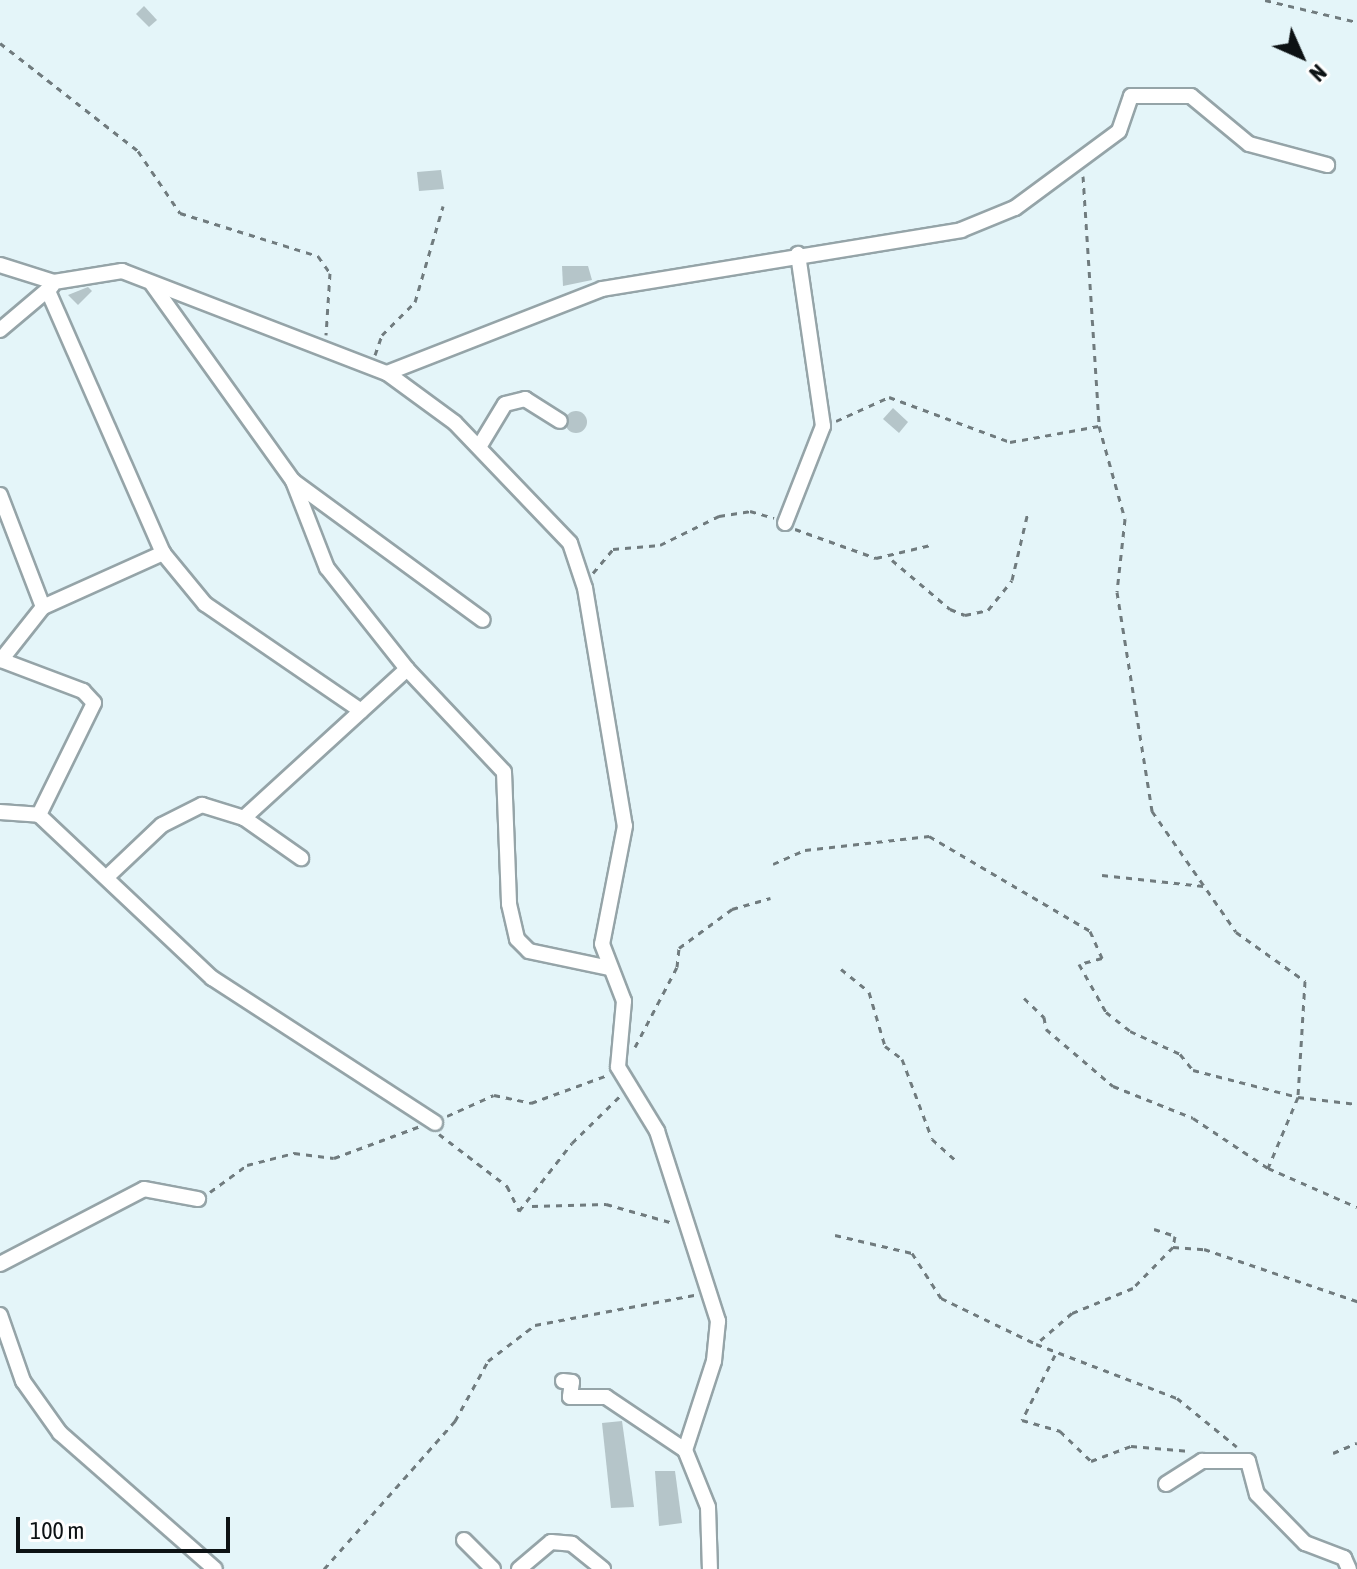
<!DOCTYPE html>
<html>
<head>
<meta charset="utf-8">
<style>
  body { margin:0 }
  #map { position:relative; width:1357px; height:1569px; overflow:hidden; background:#e4f5f9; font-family:"Asap Condensed",sans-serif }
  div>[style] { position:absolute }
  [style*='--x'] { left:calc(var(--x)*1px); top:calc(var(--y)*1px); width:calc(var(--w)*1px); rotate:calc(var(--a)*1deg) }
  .building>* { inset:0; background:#b5c5c9 }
  .round { border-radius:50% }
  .path>* { height:3px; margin-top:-1.5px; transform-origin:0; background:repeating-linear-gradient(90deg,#707b7e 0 6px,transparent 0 12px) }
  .roads { filter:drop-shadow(2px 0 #95a4a8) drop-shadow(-2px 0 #95a4a8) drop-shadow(0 2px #95a4a8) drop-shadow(0 -2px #95a4a8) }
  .minor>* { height:14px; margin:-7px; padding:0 7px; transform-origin:7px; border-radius:7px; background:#fff }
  span { translate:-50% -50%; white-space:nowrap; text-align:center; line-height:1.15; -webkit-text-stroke:8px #fefefe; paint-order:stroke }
  .north { position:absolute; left:1261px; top:16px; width:80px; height:80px; -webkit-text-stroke:6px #fefefe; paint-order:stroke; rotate:135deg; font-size:22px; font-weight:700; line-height:32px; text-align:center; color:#0d1214 }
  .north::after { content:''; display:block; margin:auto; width:28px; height:36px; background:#0d1214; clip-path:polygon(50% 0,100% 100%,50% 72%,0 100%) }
  .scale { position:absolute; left:16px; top:1517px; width:214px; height:36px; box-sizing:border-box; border:4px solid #0d1214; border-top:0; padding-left:10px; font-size:24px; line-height:28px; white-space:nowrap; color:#0d1214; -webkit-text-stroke:6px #fefefe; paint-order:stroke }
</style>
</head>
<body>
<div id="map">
  <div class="building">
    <div style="clip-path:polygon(144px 6px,157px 20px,149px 27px,136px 14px)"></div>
    <div style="clip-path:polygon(441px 170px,444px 189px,419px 191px,417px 172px)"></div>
    <div style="clip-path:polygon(562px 266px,588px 266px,592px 280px,563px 286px)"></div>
    <div style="clip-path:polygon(88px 287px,92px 291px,78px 305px,68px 295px)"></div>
    <div style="clip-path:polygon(893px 408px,908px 422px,899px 433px,883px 419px)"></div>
    <div class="round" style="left:565px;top:411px;width:22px;height:22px"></div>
    <div style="clip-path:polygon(622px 1421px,634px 1507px,611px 1508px,602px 1423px)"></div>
    <div style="clip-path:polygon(655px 1471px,675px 1471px,682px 1523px,659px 1526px)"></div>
  </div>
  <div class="path">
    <div style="--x:1265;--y:0;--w:95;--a:13.4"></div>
    <div style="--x:0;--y:43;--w:175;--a:38"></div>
    <div style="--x:138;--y:151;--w:75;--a:55.9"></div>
    <div style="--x:180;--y:213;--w:145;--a:17.3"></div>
    <div style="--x:318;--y:256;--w:21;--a:55"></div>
    <div style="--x:330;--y:273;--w:62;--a:93.7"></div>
    <div style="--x:1083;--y:176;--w:251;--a:86.3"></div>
    <div style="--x:1099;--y:426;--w:97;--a:74.4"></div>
    <div style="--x:1125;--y:519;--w:73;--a:96.3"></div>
    <div style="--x:1117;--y:592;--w:222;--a:80.9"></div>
    <div style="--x:1152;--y:811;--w:147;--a:55.2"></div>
    <div style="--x:1236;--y:932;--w:85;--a:35.4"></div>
    <div style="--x:1305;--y:981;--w:116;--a:93.5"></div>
    <div style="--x:1298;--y:1097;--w:59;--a:6.8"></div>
    <div style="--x:375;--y:355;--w:21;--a:-71"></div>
    <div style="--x:382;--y:335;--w:47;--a:-45"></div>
    <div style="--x:415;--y:302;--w:100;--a:-73.7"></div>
    <div style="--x:836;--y:421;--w:58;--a:-24.4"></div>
    <div style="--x:889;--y:397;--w:129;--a:20.4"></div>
    <div style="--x:1010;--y:442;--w:90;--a:-10.2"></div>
    <div style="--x:795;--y:529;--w:86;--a:19.7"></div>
    <div style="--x:876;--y:558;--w:56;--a:-13.5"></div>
    <div style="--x:892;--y:560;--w:76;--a:40.2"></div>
    <div style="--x:950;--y:609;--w:16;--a:22"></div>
    <div style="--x:965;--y:615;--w:24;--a:-12"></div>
    <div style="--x:988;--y:610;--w:38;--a:-51"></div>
    <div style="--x:1012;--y:580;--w:70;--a:-76.8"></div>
    <div style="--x:593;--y:573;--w:31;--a:-50"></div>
    <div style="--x:613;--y:549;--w:47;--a:-4.9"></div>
    <div style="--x:660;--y:545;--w:66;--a:-26.2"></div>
    <div style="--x:719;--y:516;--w:31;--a:-9"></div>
    <div style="--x:750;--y:511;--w:25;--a:16"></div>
    <div style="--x:773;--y:864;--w:35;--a:-24"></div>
    <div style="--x:805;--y:850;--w:125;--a:-6.4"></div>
    <div style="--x:929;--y:836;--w:187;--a:30.5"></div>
    <div style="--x:1090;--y:931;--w:30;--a:66"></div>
    <div style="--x:1102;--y:958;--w:24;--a:165"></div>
    <div style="--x:1079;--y:964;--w:55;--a:60.6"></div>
    <div style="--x:1106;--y:1012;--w:31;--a:38"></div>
    <div style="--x:1130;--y:1031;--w:55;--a:24.7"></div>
    <div style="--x:1180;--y:1054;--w:21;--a:51"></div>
    <div style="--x:1193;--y:1070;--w:108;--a:14.4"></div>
    <div style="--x:1298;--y:1097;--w:77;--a:112.9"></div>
    <div style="--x:1102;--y:875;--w:102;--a:6.2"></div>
    <div style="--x:841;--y:969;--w:36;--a:39"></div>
    <div style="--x:869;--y:992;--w:56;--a:73.5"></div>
    <div style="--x:885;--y:1046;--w:21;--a:37"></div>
    <div style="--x:902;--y:1059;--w:85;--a:69.4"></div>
    <div style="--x:932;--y:1139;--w:30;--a:42"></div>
    <div style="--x:1024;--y:998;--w:28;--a:44"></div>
    <div style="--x:1044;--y:1017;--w:12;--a:81"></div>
    <div style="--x:1046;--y:1029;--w:88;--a:40.4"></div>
    <div style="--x:1113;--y:1086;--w:86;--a:21.8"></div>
    <div style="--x:1193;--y:1118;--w:90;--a:33.7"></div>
    <div style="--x:1268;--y:1168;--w:97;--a:23.7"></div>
    <div style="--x:635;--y:1047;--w:90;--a:-62.3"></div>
    <div style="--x:677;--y:967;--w:19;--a:-84"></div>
    <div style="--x:679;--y:948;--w:66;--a:-36.3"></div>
    <div style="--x:732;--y:909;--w:40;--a:-16"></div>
    <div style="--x:447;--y:1116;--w:51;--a:-24.1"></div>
    <div style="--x:494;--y:1095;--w:38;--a:12"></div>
    <div style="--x:531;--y:1103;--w:82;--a:-20"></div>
    <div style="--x:439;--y:1134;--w:86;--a:37.4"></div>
    <div style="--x:507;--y:1186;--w:28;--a:64"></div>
    <div style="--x:519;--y:1211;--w:86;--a:-52.1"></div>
    <div style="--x:572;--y:1143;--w:67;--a:-44.4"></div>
    <div style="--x:210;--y:1192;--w:46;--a:-36.1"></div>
    <div style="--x:247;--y:1165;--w:49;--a:-14.3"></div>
    <div style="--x:294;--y:1153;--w:40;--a:7.1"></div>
    <div style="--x:334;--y:1158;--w:90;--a:-20.3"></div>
    <div style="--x:532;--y:1206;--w:74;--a:-1.5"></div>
    <div style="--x:606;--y:1204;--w:70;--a:15.8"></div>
    <div style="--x:1154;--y:1229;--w:22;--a:18"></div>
    <div style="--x:1175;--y:1236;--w:11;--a:100"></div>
    <div style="--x:1173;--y:1247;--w:31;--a:4"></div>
    <div style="--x:1204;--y:1249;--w:162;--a:18.8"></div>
    <div style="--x:835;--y:1235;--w:79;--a:13.2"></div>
    <div style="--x:912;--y:1253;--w:54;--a:57.2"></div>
    <div style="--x:941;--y:1298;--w:106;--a:25.8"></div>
    <div style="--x:1173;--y:1247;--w:57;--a:134.3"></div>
    <div style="--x:1133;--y:1288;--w:66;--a:157.7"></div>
    <div style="--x:1072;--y:1313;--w:48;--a:139.3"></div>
    <div style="--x:1036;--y:1344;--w:151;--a:21"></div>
    <div style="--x:1177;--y:1398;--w:77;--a:39.2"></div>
    <div style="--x:1055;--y:1355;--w:73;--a:116.9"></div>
    <div style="--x:1022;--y:1420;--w:40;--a:16"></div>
    <div style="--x:1060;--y:1431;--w:43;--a:44.1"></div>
    <div style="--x:1091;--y:1461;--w:43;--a:-20.6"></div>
    <div style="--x:1131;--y:1446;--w:59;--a:4.8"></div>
    <div style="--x:1333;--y:1453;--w:26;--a:-23"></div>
    <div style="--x:324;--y:1569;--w:198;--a:-48.5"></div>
    <div style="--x:455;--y:1421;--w:68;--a:-61.2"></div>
    <div style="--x:488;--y:1361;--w:59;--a:-37.5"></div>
    <div style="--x:535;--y:1325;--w:162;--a:-10.7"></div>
  </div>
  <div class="roads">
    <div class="minor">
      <div style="--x:0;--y:265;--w:57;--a:17.5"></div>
      <div style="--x:54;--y:282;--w:69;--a:-9.2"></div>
      <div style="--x:122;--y:271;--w:284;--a:21.1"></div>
      <div style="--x:387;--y:373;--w:84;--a:36.3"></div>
      <div style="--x:455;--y:423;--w:166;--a:46.2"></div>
      <div style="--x:570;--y:543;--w:47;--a:71.6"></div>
      <div style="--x:585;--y:588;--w:241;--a:80.5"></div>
      <div style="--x:625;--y:826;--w:120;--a:101"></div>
      <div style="--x:602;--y:944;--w:61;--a:68.9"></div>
      <div style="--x:624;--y:1001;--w:66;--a:95.2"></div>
      <div style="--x:618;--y:1067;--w:75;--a:58.6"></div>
      <div style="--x:657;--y:1131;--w:200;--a:72.2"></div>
      <div style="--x:718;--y:1321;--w:40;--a:95.7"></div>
      <div style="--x:714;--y:1361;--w:94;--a:108"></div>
      <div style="--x:685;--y:1450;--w:61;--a:68"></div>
      <div style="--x:708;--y:1507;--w:62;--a:88.2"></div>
      <div style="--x:152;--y:284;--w:242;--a:54.4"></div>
      <div style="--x:293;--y:481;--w:93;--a:68.7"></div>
      <div style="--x:327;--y:568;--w:129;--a:51.6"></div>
      <div style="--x:407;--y:669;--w:221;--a:137.6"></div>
      <div style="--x:0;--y:330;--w:68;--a:-40.2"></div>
      <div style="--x:387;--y:373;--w:231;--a:-21.3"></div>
      <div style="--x:602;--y:289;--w:364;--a:-9.3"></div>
      <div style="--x:961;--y:230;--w:58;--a:-22.2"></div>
      <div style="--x:1015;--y:208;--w:129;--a:-36.5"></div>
      <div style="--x:1119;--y:131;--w:37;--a:-71"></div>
      <div style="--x:1131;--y:96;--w:60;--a:0"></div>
      <div style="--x:1191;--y:96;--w:75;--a:39.6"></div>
      <div style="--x:1249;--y:144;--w:81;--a:15.1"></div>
      <div style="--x:479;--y:447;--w:50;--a:-58.8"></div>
      <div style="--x:505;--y:404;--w:21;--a:-14"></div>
      <div style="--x:525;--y:399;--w:41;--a:32.2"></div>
      <div style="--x:293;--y:481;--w:235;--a:36.2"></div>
      <div style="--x:0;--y:495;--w:120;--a:69"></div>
      <div style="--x:43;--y:607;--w:68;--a:128.4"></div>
      <div style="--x:1;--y:660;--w:88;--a:20.7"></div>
      <div style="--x:83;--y:691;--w:16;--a:47"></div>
      <div style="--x:94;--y:703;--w:125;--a:116.2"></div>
      <div style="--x:39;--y:815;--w:238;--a:43.3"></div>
      <div style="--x:212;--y:978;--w:266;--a:33"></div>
      <div style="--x:785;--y:523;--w:104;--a:-68.6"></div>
      <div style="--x:823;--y:426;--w:174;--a:-98.3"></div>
      <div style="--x:163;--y:553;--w:66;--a:50.5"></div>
      <div style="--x:205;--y:604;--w:189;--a:34.4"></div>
      <div style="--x:43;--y:607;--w:132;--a:-24.2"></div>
      <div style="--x:163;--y:553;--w:284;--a:-113.7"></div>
      <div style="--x:407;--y:669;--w:141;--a:46.7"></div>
      <div style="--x:504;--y:772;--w:132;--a:87.8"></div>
      <div style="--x:509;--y:904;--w:36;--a:77"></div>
      <div style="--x:517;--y:939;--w:17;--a:45"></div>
      <div style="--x:529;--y:951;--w:83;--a:11.9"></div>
      <div style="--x:0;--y:812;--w:39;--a:4"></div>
      <div style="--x:108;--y:876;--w:74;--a:-43.4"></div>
      <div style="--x:162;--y:825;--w:45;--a:-26.6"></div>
      <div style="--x:202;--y:805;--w:44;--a:17.2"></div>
      <div style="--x:244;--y:818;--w:70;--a:35.1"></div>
      <div style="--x:0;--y:1264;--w:162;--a:-27.5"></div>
      <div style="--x:144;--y:1189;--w:55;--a:10.5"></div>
      <div style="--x:0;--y:1315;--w:70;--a:70.8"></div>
      <div style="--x:23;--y:1381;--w:64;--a:54.6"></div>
      <div style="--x:60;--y:1433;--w:206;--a:41.3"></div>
      <div style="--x:563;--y:1381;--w:9;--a:6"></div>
      <div style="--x:572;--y:1382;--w:15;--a:98"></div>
      <div style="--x:570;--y:1397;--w:36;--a:0"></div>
      <div style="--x:606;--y:1397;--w:95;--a:33.9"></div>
      <div style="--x:1166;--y:1484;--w:43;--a:-32.6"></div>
      <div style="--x:1202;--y:1461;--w:46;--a:0"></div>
      <div style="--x:1248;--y:1461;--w:34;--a:75"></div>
      <div style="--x:1257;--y:1494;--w:69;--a:45.6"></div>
      <div style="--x:1305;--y:1543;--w:42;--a:21"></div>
      <div style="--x:1344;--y:1558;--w:12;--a:66"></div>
      <div style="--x:464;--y:1540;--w:41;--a:45"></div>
      <div style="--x:519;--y:1569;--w:42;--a:-40.2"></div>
      <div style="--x:551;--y:1542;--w:21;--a:5"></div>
      <div style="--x:572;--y:1544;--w:40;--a:39"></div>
    </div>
  </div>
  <div class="north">N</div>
  <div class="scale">100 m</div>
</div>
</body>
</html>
